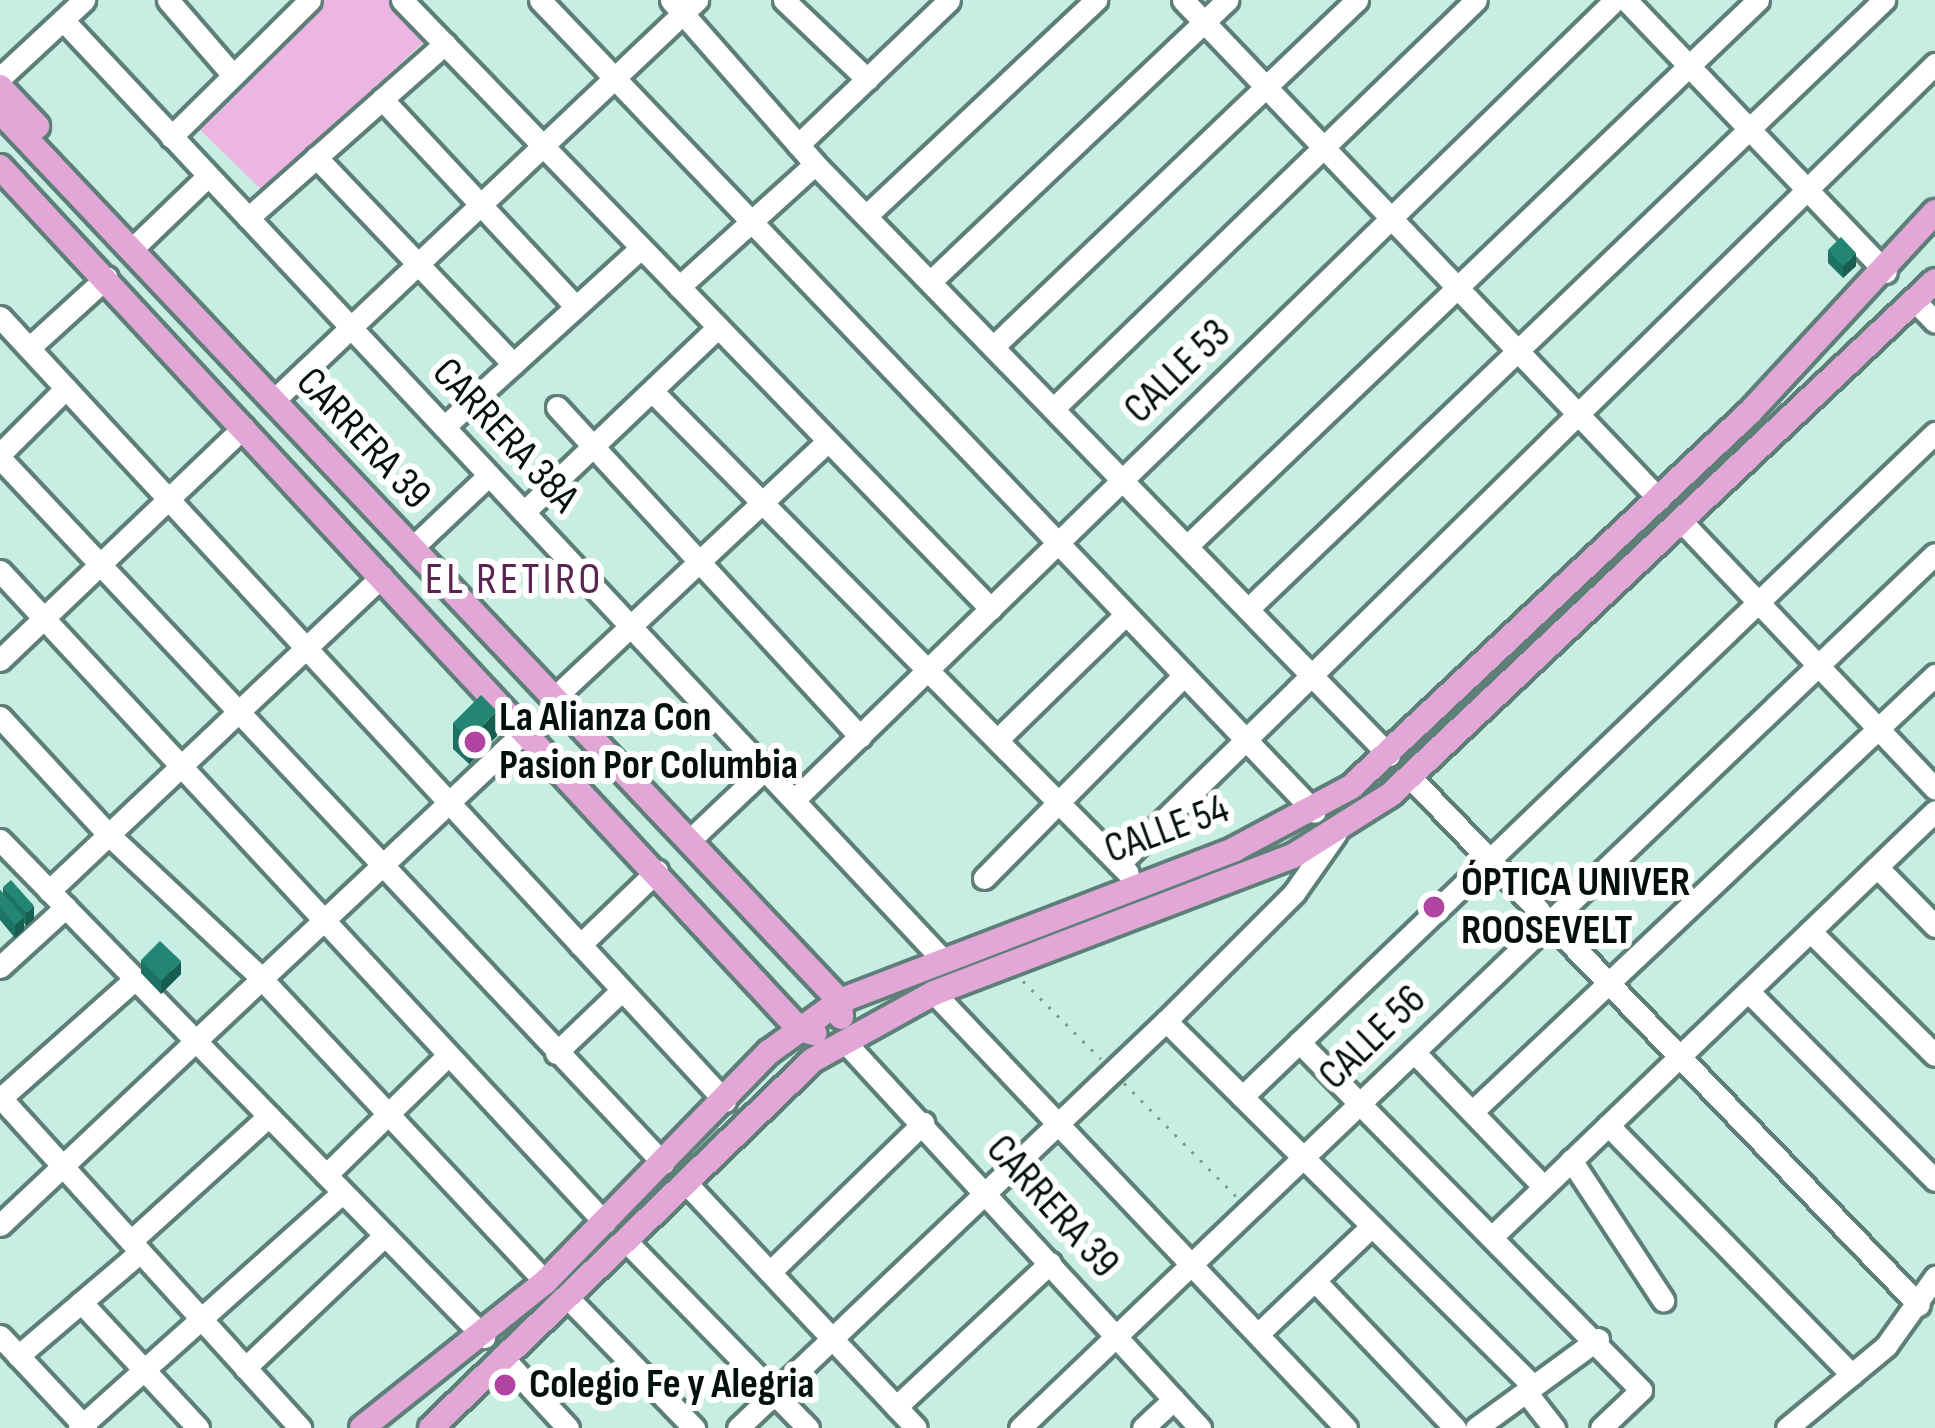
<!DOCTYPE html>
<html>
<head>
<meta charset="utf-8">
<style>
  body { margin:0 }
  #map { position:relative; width:1935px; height:1428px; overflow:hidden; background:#c8ede3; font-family:"Sofia Sans Condensed",sans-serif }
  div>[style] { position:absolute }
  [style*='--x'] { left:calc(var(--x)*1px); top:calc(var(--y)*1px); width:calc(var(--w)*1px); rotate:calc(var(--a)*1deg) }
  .green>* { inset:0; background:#edb5e1 }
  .path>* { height:3px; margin-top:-1.5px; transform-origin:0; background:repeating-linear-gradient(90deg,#7e9992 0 3px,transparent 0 12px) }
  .roads { filter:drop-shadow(3px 0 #5d7f77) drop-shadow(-3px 0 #5d7f77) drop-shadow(0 3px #5d7f77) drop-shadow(0 -3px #5d7f77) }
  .minor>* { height:21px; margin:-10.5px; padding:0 10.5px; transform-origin:10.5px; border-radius:10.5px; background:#fff }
  .major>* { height:24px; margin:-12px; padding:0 12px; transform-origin:12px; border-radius:12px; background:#e2a6d7 }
  .wall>* { inset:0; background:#1e7264 }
  .shaded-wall>* { inset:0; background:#185d51 }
  .building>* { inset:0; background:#238574 }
  .dots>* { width:33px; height:33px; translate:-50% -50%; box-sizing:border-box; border:6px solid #fff; border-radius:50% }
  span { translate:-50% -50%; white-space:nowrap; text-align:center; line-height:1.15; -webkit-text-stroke:12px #fff; paint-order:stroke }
  .street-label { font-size:42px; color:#04100d }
  .poi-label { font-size:42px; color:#04100d; font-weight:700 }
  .left { translate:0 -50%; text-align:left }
  .neighbourhood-label { font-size:45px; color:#5a2451; letter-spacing:3px }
</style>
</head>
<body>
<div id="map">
  <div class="green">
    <div style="clip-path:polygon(320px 0,395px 0,431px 35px,263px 191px,192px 122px)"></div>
  </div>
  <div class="path">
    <div style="--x:1023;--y:981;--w:110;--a:45"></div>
    <div style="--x:1124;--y:1083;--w:159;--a:45.3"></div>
  </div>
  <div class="roads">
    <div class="minor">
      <div style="--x:168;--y:0;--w:96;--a:49.2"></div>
      <div style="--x:402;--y:0;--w:847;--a:45.96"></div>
      <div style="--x:540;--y:0;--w:1122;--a:46.34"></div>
      <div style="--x:671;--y:0;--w:218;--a:48.7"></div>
      <div style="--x:815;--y:164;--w:824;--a:45.84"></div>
      <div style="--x:784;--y:0;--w:115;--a:43.6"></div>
      <div style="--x:1183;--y:0;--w:690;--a:46.35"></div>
      <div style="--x:1626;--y:0;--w:376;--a:46.3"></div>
      <div style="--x:63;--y:20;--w:1283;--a:46.89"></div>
      <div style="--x:0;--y:78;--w:115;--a:-42.9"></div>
      <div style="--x:382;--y:99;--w:284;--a:47"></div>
      <div style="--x:171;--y:137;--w:195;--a:-44.6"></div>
      <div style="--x:798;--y:145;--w:209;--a:-43.8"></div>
      <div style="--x:316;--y:157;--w:286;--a:46.4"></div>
      <div style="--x:866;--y:216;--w:316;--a:-43.2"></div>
      <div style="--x:248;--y:218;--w:263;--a:-41.5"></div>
      <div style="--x:131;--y:250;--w:107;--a:-43.9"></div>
      <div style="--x:930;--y:282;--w:410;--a:-43.5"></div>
      <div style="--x:679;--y:287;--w:183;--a:-42.1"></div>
      <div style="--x:1914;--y:300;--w:30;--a:46"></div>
      <div style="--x:0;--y:317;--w:1068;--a:47.24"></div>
      <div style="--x:993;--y:347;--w:503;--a:-43.63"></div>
      <div style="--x:29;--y:348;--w:105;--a:-42.3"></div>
      <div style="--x:652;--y:391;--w:677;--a:45.36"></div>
      <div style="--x:273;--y:401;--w:584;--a:-43.4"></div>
      <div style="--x:557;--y:407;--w:448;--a:47.4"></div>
      <div style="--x:1053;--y:409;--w:588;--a:-44.04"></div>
      <div style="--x:444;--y:427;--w:266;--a:-42.3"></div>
      <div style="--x:0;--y:454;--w:93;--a:-45"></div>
      <div style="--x:0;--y:458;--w:968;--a:46.76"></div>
      <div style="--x:524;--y:512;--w:268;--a:-43.6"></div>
      <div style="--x:1683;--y:523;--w:366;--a:46.5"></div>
      <div style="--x:1187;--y:546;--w:790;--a:-43.72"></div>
      <div style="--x:412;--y:548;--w:106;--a:-43.5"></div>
      <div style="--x:0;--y:571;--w:889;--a:47.14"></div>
      <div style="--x:1248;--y:609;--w:881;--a:-43.76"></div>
      <div style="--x:0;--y:660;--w:337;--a:-43.7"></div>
      <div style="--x:553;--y:699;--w:374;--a:-43.2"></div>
      <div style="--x:0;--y:717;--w:161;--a:47.3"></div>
      <div style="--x:109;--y:835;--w:207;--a:43.2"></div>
      <div style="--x:260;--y:977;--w:417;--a:46.9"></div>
      <div style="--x:997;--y:740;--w:180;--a:-44.3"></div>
      <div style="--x:1410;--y:777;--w:733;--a:46.05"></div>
      <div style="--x:794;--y:800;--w:1146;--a:-44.26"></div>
      <div style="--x:0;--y:840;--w:694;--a:45.76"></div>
      <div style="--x:689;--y:841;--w:105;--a:-43.5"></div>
      <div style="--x:1119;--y:864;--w:1143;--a:-44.43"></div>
      <div style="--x:1877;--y:867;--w:83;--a:45.5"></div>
      <div style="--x:984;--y:878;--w:285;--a:-45.4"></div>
      <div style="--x:49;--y:891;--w:458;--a:-43.4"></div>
      <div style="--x:1810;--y:931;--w:176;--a:44.8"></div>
      <div style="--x:580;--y:945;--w:107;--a:-43.9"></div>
      <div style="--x:0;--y:967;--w:89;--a:-42.3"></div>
      <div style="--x:1748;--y:991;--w:266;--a:45.3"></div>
      <div style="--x:934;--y:993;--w:599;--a:46.56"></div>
      <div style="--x:1166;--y:1021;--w:518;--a:44.84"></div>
      <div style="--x:844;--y:1041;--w:526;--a:47.39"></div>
      <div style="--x:1299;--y:1042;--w:488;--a:45.5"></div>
      <div style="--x:1641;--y:1390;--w:55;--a:136.5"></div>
      <div style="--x:1414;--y:1052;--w:187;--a:46.1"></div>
      <div style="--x:556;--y:1053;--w:91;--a:-43.7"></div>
      <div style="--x:0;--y:1097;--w:447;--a:47.8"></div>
      <div style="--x:1242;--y:1097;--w:960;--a:-43.78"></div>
      <div style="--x:1;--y:1098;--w:179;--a:-41.6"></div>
      <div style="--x:1474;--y:1110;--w:634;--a:-43.34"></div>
      <div style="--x:1608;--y:1125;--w:349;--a:45.7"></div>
      <div style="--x:1571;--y:1160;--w:168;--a:56.7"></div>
      <div style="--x:326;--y:1175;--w:171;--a:-44.5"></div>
      <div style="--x:685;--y:1182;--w:337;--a:46.8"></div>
      <div style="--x:0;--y:1225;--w:722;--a:-43.26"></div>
      <div style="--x:1495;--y:1234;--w:610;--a:-43.87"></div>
      <div style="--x:131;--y:1241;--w:186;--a:-42.2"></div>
      <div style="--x:626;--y:1241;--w:261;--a:45.8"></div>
      <div style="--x:770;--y:1272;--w:214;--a:-44.2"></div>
      <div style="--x:1316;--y:1282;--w:202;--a:46.4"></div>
      <div style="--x:569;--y:1299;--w:180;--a:45.9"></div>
      <div style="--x:81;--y:1302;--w:172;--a:47.1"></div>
      <div style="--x:1258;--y:1334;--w:157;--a:-43.5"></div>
      <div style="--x:0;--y:1336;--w:126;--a:46.9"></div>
      <div style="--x:18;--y:1356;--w:160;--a:-40.4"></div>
      <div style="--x:507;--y:1362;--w:90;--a:47.3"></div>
      <div style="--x:245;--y:1368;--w:193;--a:-43.5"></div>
      <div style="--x:1526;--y:1392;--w:46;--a:52.1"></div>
      <div style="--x:896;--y:1407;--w:211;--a:-43.1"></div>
      <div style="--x:79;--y:1428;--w:353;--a:-41.8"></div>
      <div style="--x:738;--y:1428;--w:591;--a:-43.56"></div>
      <div style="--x:1166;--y:1021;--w:181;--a:-45"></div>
      <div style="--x:1294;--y:893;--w:73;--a:-55"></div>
      <div style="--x:1020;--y:1428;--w:1265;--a:-43.69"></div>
      <div style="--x:1143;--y:1428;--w:42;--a:-43.1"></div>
      <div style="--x:1476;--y:1428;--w:151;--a:-36.1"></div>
      <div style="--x:1787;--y:1428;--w:129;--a:-39.6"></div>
      <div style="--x:1886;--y:1346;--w:85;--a:-54.6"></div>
    </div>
    <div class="major">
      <div style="--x:0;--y:87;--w:54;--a:46.5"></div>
      <div style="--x:0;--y:111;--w:1224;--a:46.66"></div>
      <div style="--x:840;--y:1001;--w:16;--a:86"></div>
      <div style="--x:0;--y:167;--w:1175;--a:47.17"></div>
      <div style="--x:799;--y:1029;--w:16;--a:15"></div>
      <div style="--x:362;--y:1428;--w:234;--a:-38.6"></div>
      <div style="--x:545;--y:1282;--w:321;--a:-45.8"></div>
      <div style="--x:769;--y:1052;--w:87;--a:-35.7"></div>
      <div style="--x:840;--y:1001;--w:423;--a:-21"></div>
      <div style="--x:1235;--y:849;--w:132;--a:-28.1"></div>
      <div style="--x:1351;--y:787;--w:546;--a:-43.22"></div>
      <div style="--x:1749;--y:413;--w:274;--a:-47.2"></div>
      <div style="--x:431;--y:1428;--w:530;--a:-43.93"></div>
      <div style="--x:813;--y:1060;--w:138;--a:-29"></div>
      <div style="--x:934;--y:993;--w:384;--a:-20.9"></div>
      <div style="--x:1293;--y:856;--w:115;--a:-32.2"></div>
      <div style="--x:1390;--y:795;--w:749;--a:-43.32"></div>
    </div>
  </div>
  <div class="wall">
    <div style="clip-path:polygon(1828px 250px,1856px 266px,1843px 278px,1828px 263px)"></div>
    <div style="clip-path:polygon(453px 723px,497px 736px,469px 764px,453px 749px)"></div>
    <div style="clip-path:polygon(3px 887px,34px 919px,26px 926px,24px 923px,24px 930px,15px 938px,0 920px,0 890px,3px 893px)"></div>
    <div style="clip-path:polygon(141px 960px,181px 974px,161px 994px,141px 973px)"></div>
  </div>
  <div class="shaded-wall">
    <div style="clip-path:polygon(1856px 253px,1856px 266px,1843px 278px,1843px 266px)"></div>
    <div style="clip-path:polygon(497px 711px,497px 736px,469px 764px,469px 739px)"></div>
    <div style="clip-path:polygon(34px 906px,34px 919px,26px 926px,26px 913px)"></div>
    <div style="clip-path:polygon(24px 917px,24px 930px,15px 938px,15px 925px)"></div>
    <div style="clip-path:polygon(181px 961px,181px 974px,161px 994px,161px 981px)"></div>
  </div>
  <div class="building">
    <div style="clip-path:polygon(1841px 237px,1856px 253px,1843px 266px,1828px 250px)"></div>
    <div style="clip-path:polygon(481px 695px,497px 711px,469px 739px,453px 723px)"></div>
    <div style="clip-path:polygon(11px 880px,34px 906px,26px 913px,3px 887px)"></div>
    <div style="clip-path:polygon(0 890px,24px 917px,15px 925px,0 907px)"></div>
    <div style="clip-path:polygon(160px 941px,181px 961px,161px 981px,141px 960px)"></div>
  </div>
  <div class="dots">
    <div style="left:475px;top:742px;background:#b143a1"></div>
    <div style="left:1434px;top:907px;background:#b143a1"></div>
    <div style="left:505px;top:1385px;background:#b143a1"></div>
  </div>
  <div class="street-label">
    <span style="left:1178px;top:372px;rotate:-44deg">CALLE 53</span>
    <span style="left:505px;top:436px;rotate:47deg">CARRERA 38A</span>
    <span style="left:363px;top:439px;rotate:47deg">CARRERA 39</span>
    <span style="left:1167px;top:830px;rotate:-20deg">CALLE 54</span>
    <span style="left:1373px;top:1038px;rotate:-44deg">CALLE 56</span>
    <span style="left:1052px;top:1207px;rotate:48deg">CARRERA 39</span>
  </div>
  <div class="poi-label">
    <span class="left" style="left:499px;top:742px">La Alianza Con<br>Pasion Por Columbia</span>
    <span class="left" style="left:1461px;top:907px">ÓPTICA UNIVER<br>ROOSEVELT</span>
    <span class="left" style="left:529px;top:1385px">Colegio Fe y Alegria</span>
  </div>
  <div class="neighbourhood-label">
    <span style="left:514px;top:580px">EL RETIRO</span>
  </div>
</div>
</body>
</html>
